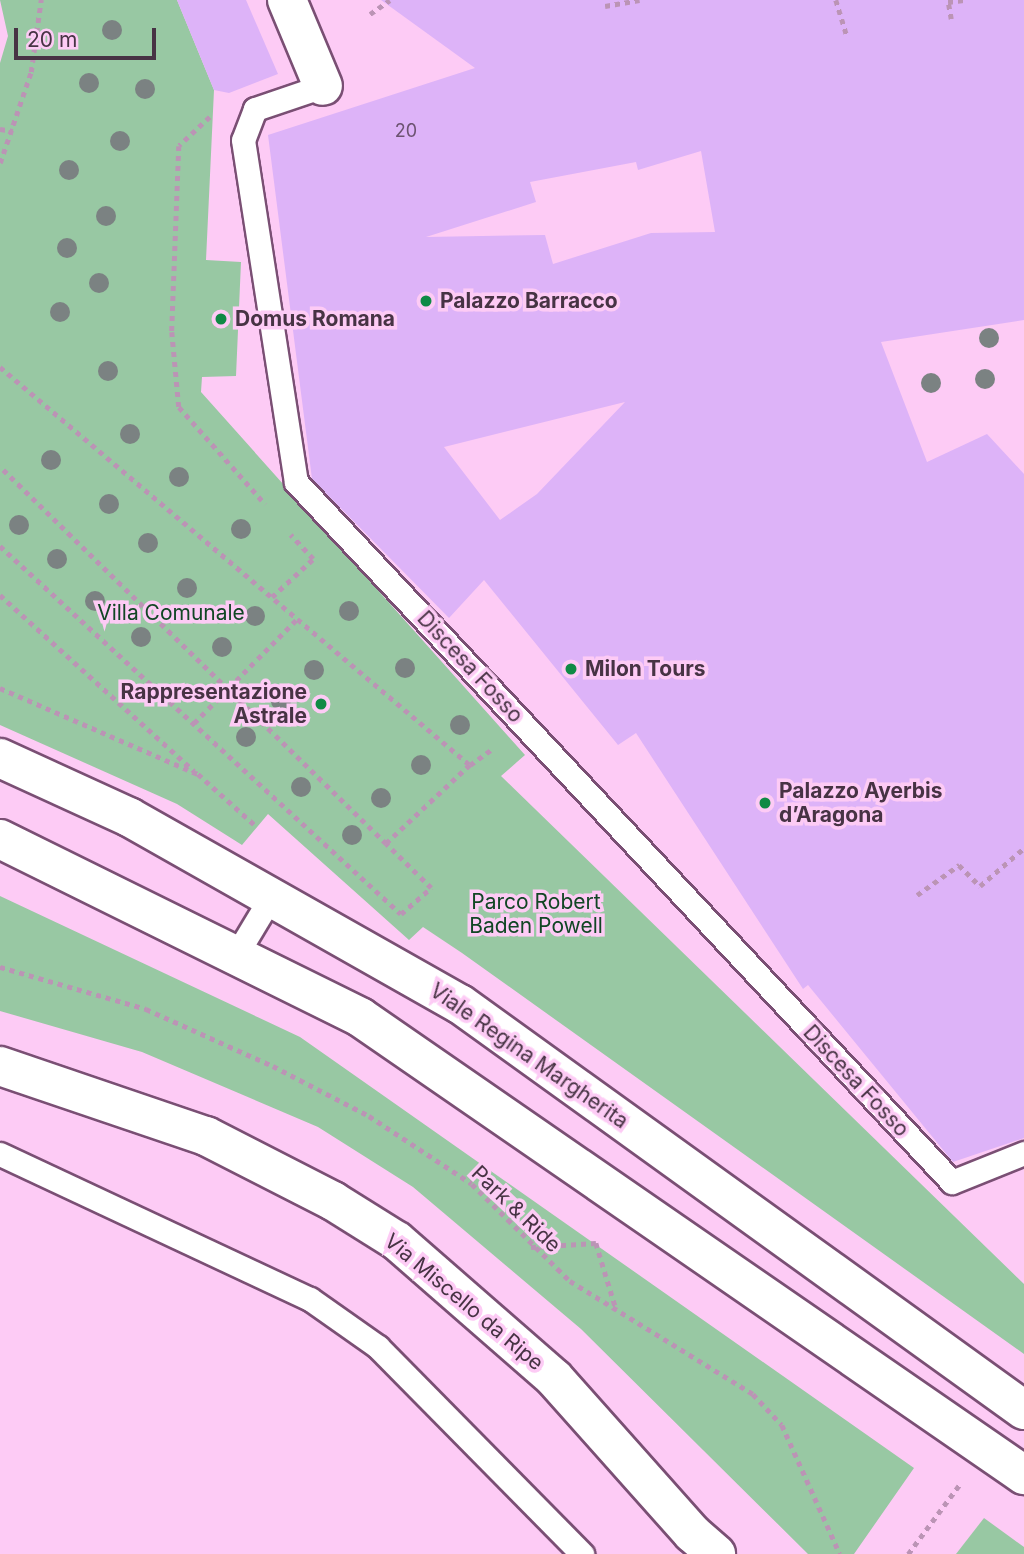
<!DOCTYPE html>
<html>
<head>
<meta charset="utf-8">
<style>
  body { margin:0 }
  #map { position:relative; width:1024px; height:1554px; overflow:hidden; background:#fdcbf5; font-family:Inter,sans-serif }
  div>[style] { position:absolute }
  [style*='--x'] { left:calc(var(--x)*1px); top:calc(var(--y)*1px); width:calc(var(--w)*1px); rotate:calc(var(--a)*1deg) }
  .green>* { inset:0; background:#98c8a3 }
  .building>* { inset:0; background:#ddb3f8 }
  .path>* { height:4.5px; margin-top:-2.25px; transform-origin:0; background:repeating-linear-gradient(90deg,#bb94b5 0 5px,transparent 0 10px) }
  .roads { filter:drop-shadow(2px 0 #7a4f74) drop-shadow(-2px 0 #7a4f74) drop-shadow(0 2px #7a4f74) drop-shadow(0 -2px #7a4f74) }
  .service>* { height:23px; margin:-11.5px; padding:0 11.5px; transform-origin:11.5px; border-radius:11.5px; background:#fff }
  .minor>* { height:38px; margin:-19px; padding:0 19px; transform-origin:19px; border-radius:19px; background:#fff }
  .trees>* { width:20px; height:20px; margin:-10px; border-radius:50%; background:#7b8282 }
  .dots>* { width:19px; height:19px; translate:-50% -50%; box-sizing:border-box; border:4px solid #fdcbf5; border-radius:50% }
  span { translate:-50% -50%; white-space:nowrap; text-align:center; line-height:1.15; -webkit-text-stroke:7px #fdcbf5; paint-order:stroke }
  .number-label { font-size:18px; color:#6c5371 }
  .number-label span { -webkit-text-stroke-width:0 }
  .poi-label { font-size:21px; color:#473344; font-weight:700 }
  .left { translate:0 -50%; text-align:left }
  .right { translate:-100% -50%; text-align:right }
  .park-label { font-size:21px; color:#114624 }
  .street-label { font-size:21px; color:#473344 }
  .scale { position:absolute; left:14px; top:28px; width:142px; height:32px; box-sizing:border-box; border:4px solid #473344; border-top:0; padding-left:9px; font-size:21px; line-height:24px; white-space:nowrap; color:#473344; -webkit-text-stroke:5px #fdcbf5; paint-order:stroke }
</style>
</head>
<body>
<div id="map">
  <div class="green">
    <div style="clip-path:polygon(0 0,177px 0,214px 90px,206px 260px,241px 262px,236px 376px,202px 377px,201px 392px,525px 755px,501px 776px,1024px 1284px,1024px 1354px,462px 953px,423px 927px,409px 940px,268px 814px,242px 845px,177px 804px,0 725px,0 63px,8px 36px)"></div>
    <div style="clip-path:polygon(0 896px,300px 1037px,914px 1468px,854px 1554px,808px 1554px,581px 1329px,413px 1187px,318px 1127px,142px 1052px,0 1011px)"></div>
    <div style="clip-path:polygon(984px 1518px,1024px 1547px,1024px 1554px,956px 1554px)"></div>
  </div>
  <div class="building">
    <div style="clip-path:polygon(177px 0,246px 0,278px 74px,229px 93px,214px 90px)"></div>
    <div style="clip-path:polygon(evenodd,381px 0,1024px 0,1024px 320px,881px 342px,927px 462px,987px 434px,1024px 474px,1024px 1138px,953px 1162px,808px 985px,803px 989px,636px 733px,618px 745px,484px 580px,449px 618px,312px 479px,268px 135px,475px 68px,381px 0,701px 151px,715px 232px,651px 233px,553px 264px,545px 235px,426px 237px,536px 202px,530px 182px,636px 162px,638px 170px,701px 151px,381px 0,625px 402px,537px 494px,500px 520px,444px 447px,625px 402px)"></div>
  </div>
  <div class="path">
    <div style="--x:836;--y:0;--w:39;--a:73"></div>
    <div style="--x:605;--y:6;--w:35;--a:-10"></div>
    <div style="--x:370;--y:14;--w:24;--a:-35"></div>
    <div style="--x:951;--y:19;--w:17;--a:-100"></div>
    <div style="--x:948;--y:2;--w:16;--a:-7"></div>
    <div style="--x:210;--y:117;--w:42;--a:136.9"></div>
    <div style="--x:179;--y:146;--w:186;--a:92.2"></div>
    <div style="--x:172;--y:332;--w:75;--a:84.7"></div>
    <div style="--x:179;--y:407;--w:130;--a:48.4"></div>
    <div style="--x:0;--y:129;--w:13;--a:9"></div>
    <div style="--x:0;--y:163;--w:96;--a:-71.2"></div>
    <div style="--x:31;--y:72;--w:73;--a:-82.1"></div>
    <div style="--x:0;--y:367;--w:616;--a:40.26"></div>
    <div style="--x:470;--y:765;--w:115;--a:136.8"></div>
    <div style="--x:386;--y:844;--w:540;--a:-135.68"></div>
    <div style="--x:0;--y:546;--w:544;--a:42.54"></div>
    <div style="--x:401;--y:914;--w:40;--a:-41"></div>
    <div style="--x:431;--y:888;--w:63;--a:-135.6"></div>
    <div style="--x:0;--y:595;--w:262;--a:42.2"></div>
    <div style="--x:272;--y:597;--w:56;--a:-42.8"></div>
    <div style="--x:313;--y:559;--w:33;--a:-133"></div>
    <div style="--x:0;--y:688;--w:216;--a:23.5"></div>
    <div style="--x:198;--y:774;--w:79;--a:41.9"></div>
    <div style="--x:194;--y:723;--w:146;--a:-45.3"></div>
    <div style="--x:470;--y:765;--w:29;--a:-36"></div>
    <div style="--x:917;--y:895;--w:52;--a:-35.5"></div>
    <div style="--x:959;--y:865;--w:30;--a:45"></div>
    <div style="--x:980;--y:886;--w:58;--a:-40.8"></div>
    <div style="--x:0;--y:967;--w:152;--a:16"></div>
    <div style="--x:146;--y:1009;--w:139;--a:24.2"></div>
    <div style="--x:273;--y:1066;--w:108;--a:27.5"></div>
    <div style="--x:369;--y:1116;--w:123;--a:33.4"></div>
    <div style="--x:472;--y:1184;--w:138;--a:44.7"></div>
    <div style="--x:570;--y:1281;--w:215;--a:31.7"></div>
    <div style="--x:753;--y:1394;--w:42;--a:46.9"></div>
    <div style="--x:782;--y:1425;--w:141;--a:65.8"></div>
    <div style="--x:531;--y:1247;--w:65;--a:-3.5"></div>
    <div style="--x:596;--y:1243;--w:69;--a:73.1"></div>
    <div style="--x:908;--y:1554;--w:87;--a:-53.4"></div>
  </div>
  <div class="roads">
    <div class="service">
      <div style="--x:323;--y:86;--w:72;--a:161.3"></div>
      <div style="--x:255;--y:109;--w:33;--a:111"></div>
      <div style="--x:243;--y:140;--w:346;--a:81.2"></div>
      <div style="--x:296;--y:482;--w:959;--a:46.86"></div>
      <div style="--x:952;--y:1182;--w:78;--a:-21.9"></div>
      <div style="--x:236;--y:955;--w:68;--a:-58.9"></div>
      <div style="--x:0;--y:1154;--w:342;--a:25.1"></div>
      <div style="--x:310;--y:1299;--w:83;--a:35.2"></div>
      <div style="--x:378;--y:1347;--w:291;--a:45.4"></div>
    </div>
    <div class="minor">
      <div style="--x:287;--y:0;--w:93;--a:67.3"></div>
      <div style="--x:0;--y:758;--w:142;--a:24.6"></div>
      <div style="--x:129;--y:817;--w:380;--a:29.5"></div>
      <div style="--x:460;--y:1004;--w:695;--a:35.75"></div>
      <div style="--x:0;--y:839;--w:402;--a:26.3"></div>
      <div style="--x:360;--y:1017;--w:807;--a:34.6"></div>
      <div style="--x:0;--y:1066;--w:218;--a:18.8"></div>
      <div style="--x:206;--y:1136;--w:143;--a:27.1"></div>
      <div style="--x:333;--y:1201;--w:75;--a:32"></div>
      <div style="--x:397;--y:1241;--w:208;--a:41.1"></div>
      <div style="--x:554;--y:1378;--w:208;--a:48.3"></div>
      <div style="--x:692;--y:1533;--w:32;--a:41"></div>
    </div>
  </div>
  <div class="trees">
    <div style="left:112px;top:30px"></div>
    <div style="left:89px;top:83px"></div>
    <div style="left:145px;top:89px"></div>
    <div style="left:120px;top:141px"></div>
    <div style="left:69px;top:170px"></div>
    <div style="left:106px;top:216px"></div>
    <div style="left:67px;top:248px"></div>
    <div style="left:99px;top:283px"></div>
    <div style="left:60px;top:312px"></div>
    <div style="left:989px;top:338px"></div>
    <div style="left:108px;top:371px"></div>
    <div style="left:985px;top:379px"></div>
    <div style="left:931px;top:383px"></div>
    <div style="left:130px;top:434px"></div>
    <div style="left:51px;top:460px"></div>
    <div style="left:179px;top:477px"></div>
    <div style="left:109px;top:504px"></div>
    <div style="left:19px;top:525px"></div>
    <div style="left:241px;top:529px"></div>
    <div style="left:148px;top:543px"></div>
    <div style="left:57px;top:559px"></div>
    <div style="left:187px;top:588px"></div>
    <div style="left:95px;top:601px"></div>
    <div style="left:349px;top:611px"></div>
    <div style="left:255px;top:616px"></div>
    <div style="left:141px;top:637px"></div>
    <div style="left:222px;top:647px"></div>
    <div style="left:405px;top:668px"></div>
    <div style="left:314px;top:670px"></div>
    <div style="left:281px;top:701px"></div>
    <div style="left:460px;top:725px"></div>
    <div style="left:246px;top:737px"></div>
    <div style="left:421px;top:765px"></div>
    <div style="left:301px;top:787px"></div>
    <div style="left:381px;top:798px"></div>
    <div style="left:352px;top:835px"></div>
  </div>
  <div class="dots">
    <div style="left:426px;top:301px;background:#0f8a45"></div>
    <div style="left:221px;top:319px;background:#0f8a45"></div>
    <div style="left:571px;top:669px;background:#0f8a45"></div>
    <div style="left:321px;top:704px;background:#0f8a45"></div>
    <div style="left:765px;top:803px;background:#0f8a45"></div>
  </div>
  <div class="number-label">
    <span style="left:406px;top:131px">20</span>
  </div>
  <div class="poi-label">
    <span class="left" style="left:440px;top:301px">Palazzo Barracco</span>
    <span class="left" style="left:235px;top:319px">Domus Romana</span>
    <span class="left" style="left:585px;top:669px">Milon Tours</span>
    <span class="right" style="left:307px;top:704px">Rappresentazione<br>Astrale</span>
    <span class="left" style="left:779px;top:803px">Palazzo Ayerbis<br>d’Aragona</span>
  </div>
  <div class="park-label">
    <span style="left:171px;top:613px">Villa Comunale</span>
    <span style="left:536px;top:914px">Parco Robert<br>Baden Powell</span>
  </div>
  <div class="street-label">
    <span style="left:470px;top:667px;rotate:47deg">Discesa Fosso</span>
    <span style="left:529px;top:1056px;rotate:35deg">Viale Regina Margherita</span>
    <span style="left:856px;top:1081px;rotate:47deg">Discesa Fosso</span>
    <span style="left:516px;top:1209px;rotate:44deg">Park &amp; Ride</span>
    <span style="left:464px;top:1302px;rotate:40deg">Via Miscello da Ripe</span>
  </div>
  <div class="scale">20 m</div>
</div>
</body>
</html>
